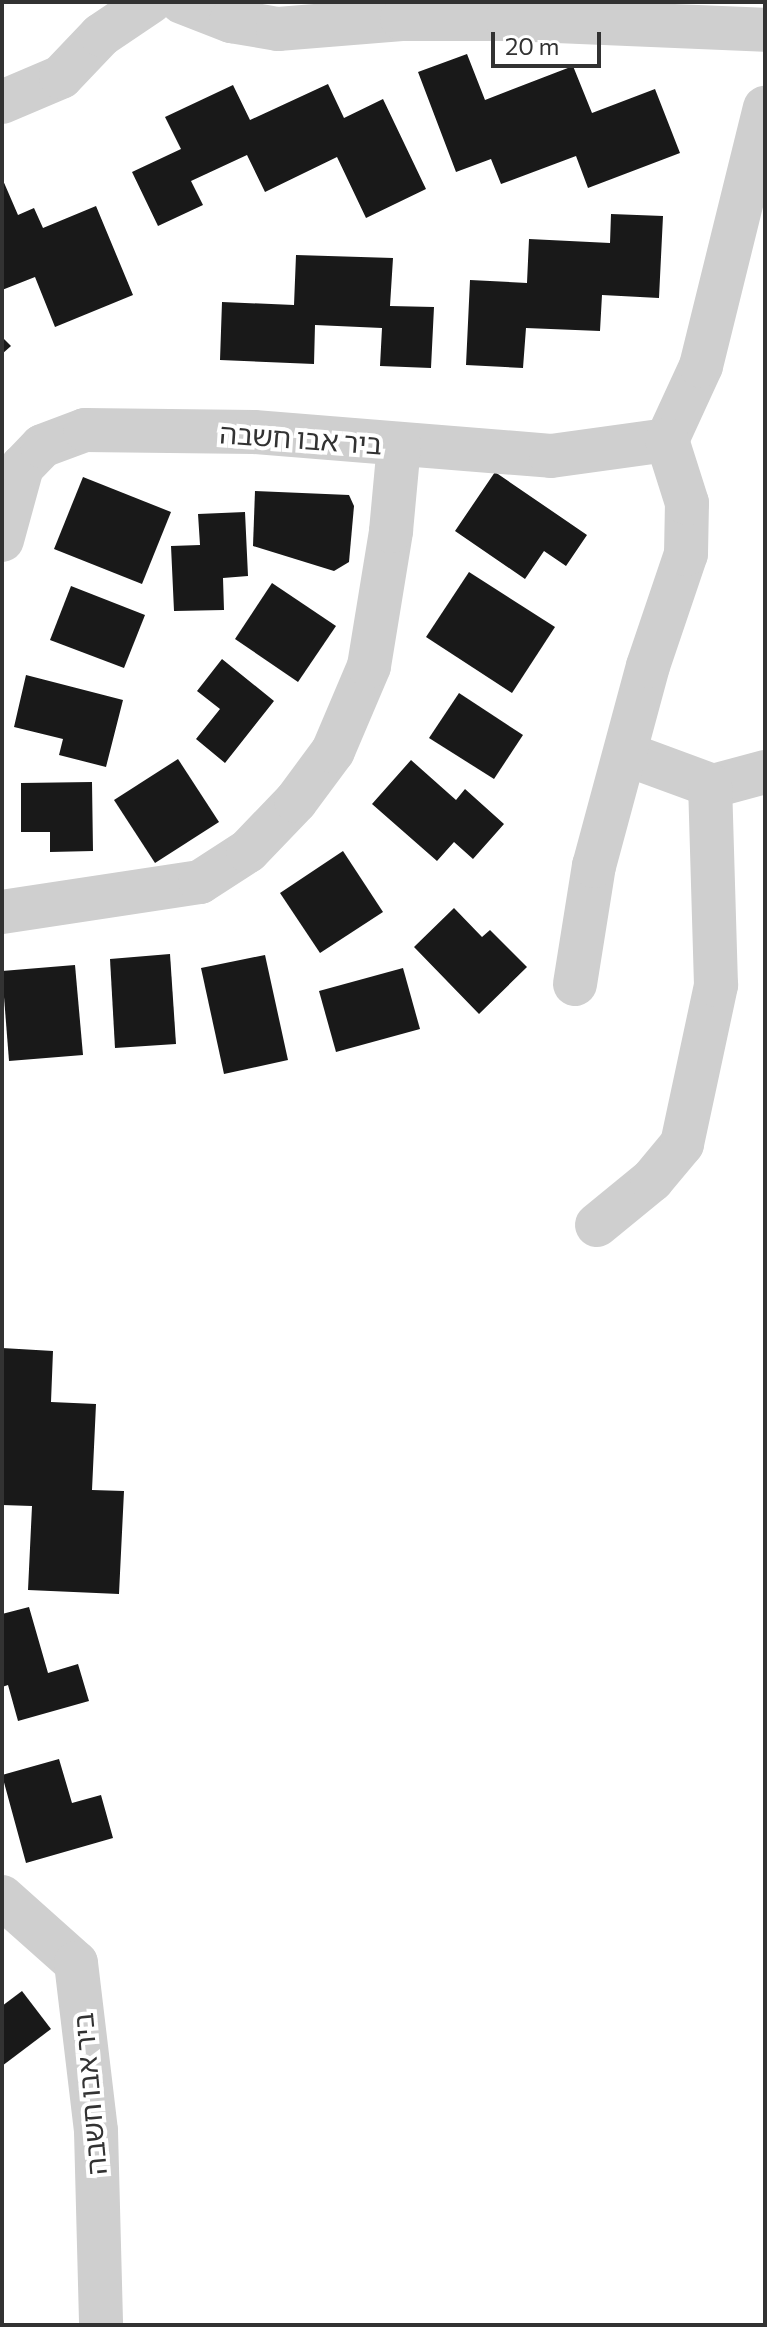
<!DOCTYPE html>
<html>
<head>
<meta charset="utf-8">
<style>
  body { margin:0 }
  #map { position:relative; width:767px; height:2327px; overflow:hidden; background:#fff; font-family:Commissioner,"Noto Sans Hebrew",sans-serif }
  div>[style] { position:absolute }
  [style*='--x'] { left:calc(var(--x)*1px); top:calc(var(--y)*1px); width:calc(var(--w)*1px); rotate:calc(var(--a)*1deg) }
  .building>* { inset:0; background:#191919 }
  .minor>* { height:44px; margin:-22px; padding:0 22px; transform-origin:22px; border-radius:22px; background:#cfcfcf }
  span { translate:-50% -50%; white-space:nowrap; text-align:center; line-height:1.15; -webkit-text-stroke:8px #fff; paint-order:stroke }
  .street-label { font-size:28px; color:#323232 }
  .frame { position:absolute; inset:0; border:4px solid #323232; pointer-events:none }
  .scale { position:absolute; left:491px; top:32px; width:110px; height:36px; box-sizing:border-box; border:4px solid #323232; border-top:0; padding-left:10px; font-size:24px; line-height:28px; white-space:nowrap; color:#323232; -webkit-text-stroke:6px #fff; paint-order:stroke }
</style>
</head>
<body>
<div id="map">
  <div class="building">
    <div style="clip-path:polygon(467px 54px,485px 100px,573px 66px,592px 113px,655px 89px,680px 153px,588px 188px,576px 156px,501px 184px,491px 159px,456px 172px,418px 72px)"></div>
    <div style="clip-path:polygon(328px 84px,344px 118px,383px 99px,426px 189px,366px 218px,337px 157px,265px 192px,247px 155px,191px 181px,203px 205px,158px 226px,132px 172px,181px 149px,165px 117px,233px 85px,250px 120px)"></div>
    <div style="clip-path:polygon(2px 178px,18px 215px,34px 208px,43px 228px,96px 206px,133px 295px,55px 327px,35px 277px,2px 290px)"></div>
    <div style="clip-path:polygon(611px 214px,663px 216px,659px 298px,602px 295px,600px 331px,526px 328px,523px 368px,466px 365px,470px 280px,527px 283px,529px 239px,610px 243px)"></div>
    <div style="clip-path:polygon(296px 255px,393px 258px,390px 306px,434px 307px,431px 368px,380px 366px,382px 328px,315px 325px,314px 364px,220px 360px,222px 302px,294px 305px)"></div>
    <div style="clip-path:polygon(2px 337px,11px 346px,2px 354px)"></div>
    <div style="clip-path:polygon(495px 472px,587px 535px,566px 566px,544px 551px,525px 579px,455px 531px)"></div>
    <div style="clip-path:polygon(83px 477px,171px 512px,142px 584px,54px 549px)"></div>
    <div style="clip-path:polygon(255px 491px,349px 495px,354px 506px,349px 562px,334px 571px,253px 546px)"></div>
    <div style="clip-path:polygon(245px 512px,248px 576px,223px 578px,224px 610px,174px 611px,171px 546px,200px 545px,198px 514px)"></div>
    <div style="clip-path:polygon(469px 572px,555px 627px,512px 693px,426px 637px)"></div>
    <div style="clip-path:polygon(272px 583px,336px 626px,298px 682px,235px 639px)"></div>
    <div style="clip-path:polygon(71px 586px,145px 615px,124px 668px,50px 640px)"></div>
    <div style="clip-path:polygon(222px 659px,274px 701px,225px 763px,196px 739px,220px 709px,197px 691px)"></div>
    <div style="clip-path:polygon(26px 675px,123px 700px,106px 767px,59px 755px,63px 739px,14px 727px)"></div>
    <div style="clip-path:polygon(459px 693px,523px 735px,494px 779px,429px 738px)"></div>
    <div style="clip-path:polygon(178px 759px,219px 822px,155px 863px,114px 800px)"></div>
    <div style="clip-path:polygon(411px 760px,456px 800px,465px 789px,504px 824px,473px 859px,454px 842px,437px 861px,372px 804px)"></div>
    <div style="clip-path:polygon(92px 782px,93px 851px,50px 852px,50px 832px,21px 832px,21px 783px)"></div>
    <div style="clip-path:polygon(343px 851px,383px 912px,320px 953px,280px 893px)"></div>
    <div style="clip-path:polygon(454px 908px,482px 937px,490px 930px,527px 967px,479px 1014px,414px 947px)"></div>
    <div style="clip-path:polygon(170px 954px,176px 1044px,115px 1048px,110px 959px)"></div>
    <div style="clip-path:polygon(265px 955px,288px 1060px,224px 1074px,201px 968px)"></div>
    <div style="clip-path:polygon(75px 965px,83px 1055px,9px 1061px,2px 971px)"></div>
    <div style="clip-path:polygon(403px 968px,420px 1029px,336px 1052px,319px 991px)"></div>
    <div style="clip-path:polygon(2px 1348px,53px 1351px,51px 1402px,96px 1404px,92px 1490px,124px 1491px,119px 1594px,28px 1590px,32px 1506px,2px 1505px)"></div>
    <div style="clip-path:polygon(29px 1607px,48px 1673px,78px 1664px,89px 1701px,18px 1721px,8px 1685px,2px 1687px,2px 1614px)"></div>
    <div style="clip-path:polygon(59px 1759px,72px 1803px,101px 1795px,113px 1838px,26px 1863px,2px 1775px)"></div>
    <div style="clip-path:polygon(22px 1991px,51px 2029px,2px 2066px,2px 2006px)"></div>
  </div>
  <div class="minor">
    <div style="--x:182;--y:2;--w:53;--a:21.2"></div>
    <div style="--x:231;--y:21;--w:48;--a:9.7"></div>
    <div style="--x:278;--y:29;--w:124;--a:-4.6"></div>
    <div style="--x:402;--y:19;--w:105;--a:0"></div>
    <div style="--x:507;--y:19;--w:258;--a:2.4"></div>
    <div style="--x:2;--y:102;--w:64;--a:-23"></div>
    <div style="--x:61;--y:77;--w:58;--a:-46.4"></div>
    <div style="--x:101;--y:35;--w:59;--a:-34"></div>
    <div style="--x:667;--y:440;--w:81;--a:-65.3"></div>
    <div style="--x:701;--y:366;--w:266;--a:-76.1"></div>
    <div style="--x:2;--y:540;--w:76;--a:-74.7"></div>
    <div style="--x:22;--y:467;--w:29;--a:-46"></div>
    <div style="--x:42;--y:446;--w:46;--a:-20.4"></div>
    <div style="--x:85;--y:430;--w:169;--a:0.7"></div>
    <div style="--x:254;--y:432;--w:298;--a:4.6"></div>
    <div style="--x:551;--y:456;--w:117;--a:-7.9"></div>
    <div style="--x:626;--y:754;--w:93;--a:20.2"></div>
    <div style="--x:713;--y:786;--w:54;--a:-15.1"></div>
    <div style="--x:2;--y:912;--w:200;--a:-8.6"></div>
    <div style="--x:200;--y:882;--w:57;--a:-32.9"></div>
    <div style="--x:248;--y:851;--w:69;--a:-46.2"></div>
    <div style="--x:296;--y:801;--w:62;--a:-53.5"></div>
    <div style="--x:333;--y:751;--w:92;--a:-67"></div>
    <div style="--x:369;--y:666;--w:137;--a:-80.7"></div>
    <div style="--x:391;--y:531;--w:87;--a:-84.7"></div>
    <div style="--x:575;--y:984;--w:120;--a:-80.9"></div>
    <div style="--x:594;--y:866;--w:207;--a:-74.9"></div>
    <div style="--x:648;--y:666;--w:118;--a:-71.3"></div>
    <div style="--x:686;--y:554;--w:51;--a:-88.9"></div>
    <div style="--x:687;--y:503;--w:66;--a:-107.6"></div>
    <div style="--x:597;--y:1225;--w:71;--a:-39.3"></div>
    <div style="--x:652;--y:1180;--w:47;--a:-50.2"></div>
    <div style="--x:682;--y:1144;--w:163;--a:-77.9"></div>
    <div style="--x:716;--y:985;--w:200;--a:-91.7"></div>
    <div style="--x:2;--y:1897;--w:99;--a:41.7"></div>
    <div style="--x:76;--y:1963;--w:169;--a:83.2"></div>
    <div style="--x:96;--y:2131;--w:194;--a:88.5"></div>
  </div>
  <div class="street-label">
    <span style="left:301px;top:438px;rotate:4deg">ביר אבו חשבה</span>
    <span style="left:89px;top:2094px;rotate:-95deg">ביר אבו חשבה</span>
  </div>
  <div class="frame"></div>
  <div class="scale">20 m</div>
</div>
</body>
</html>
